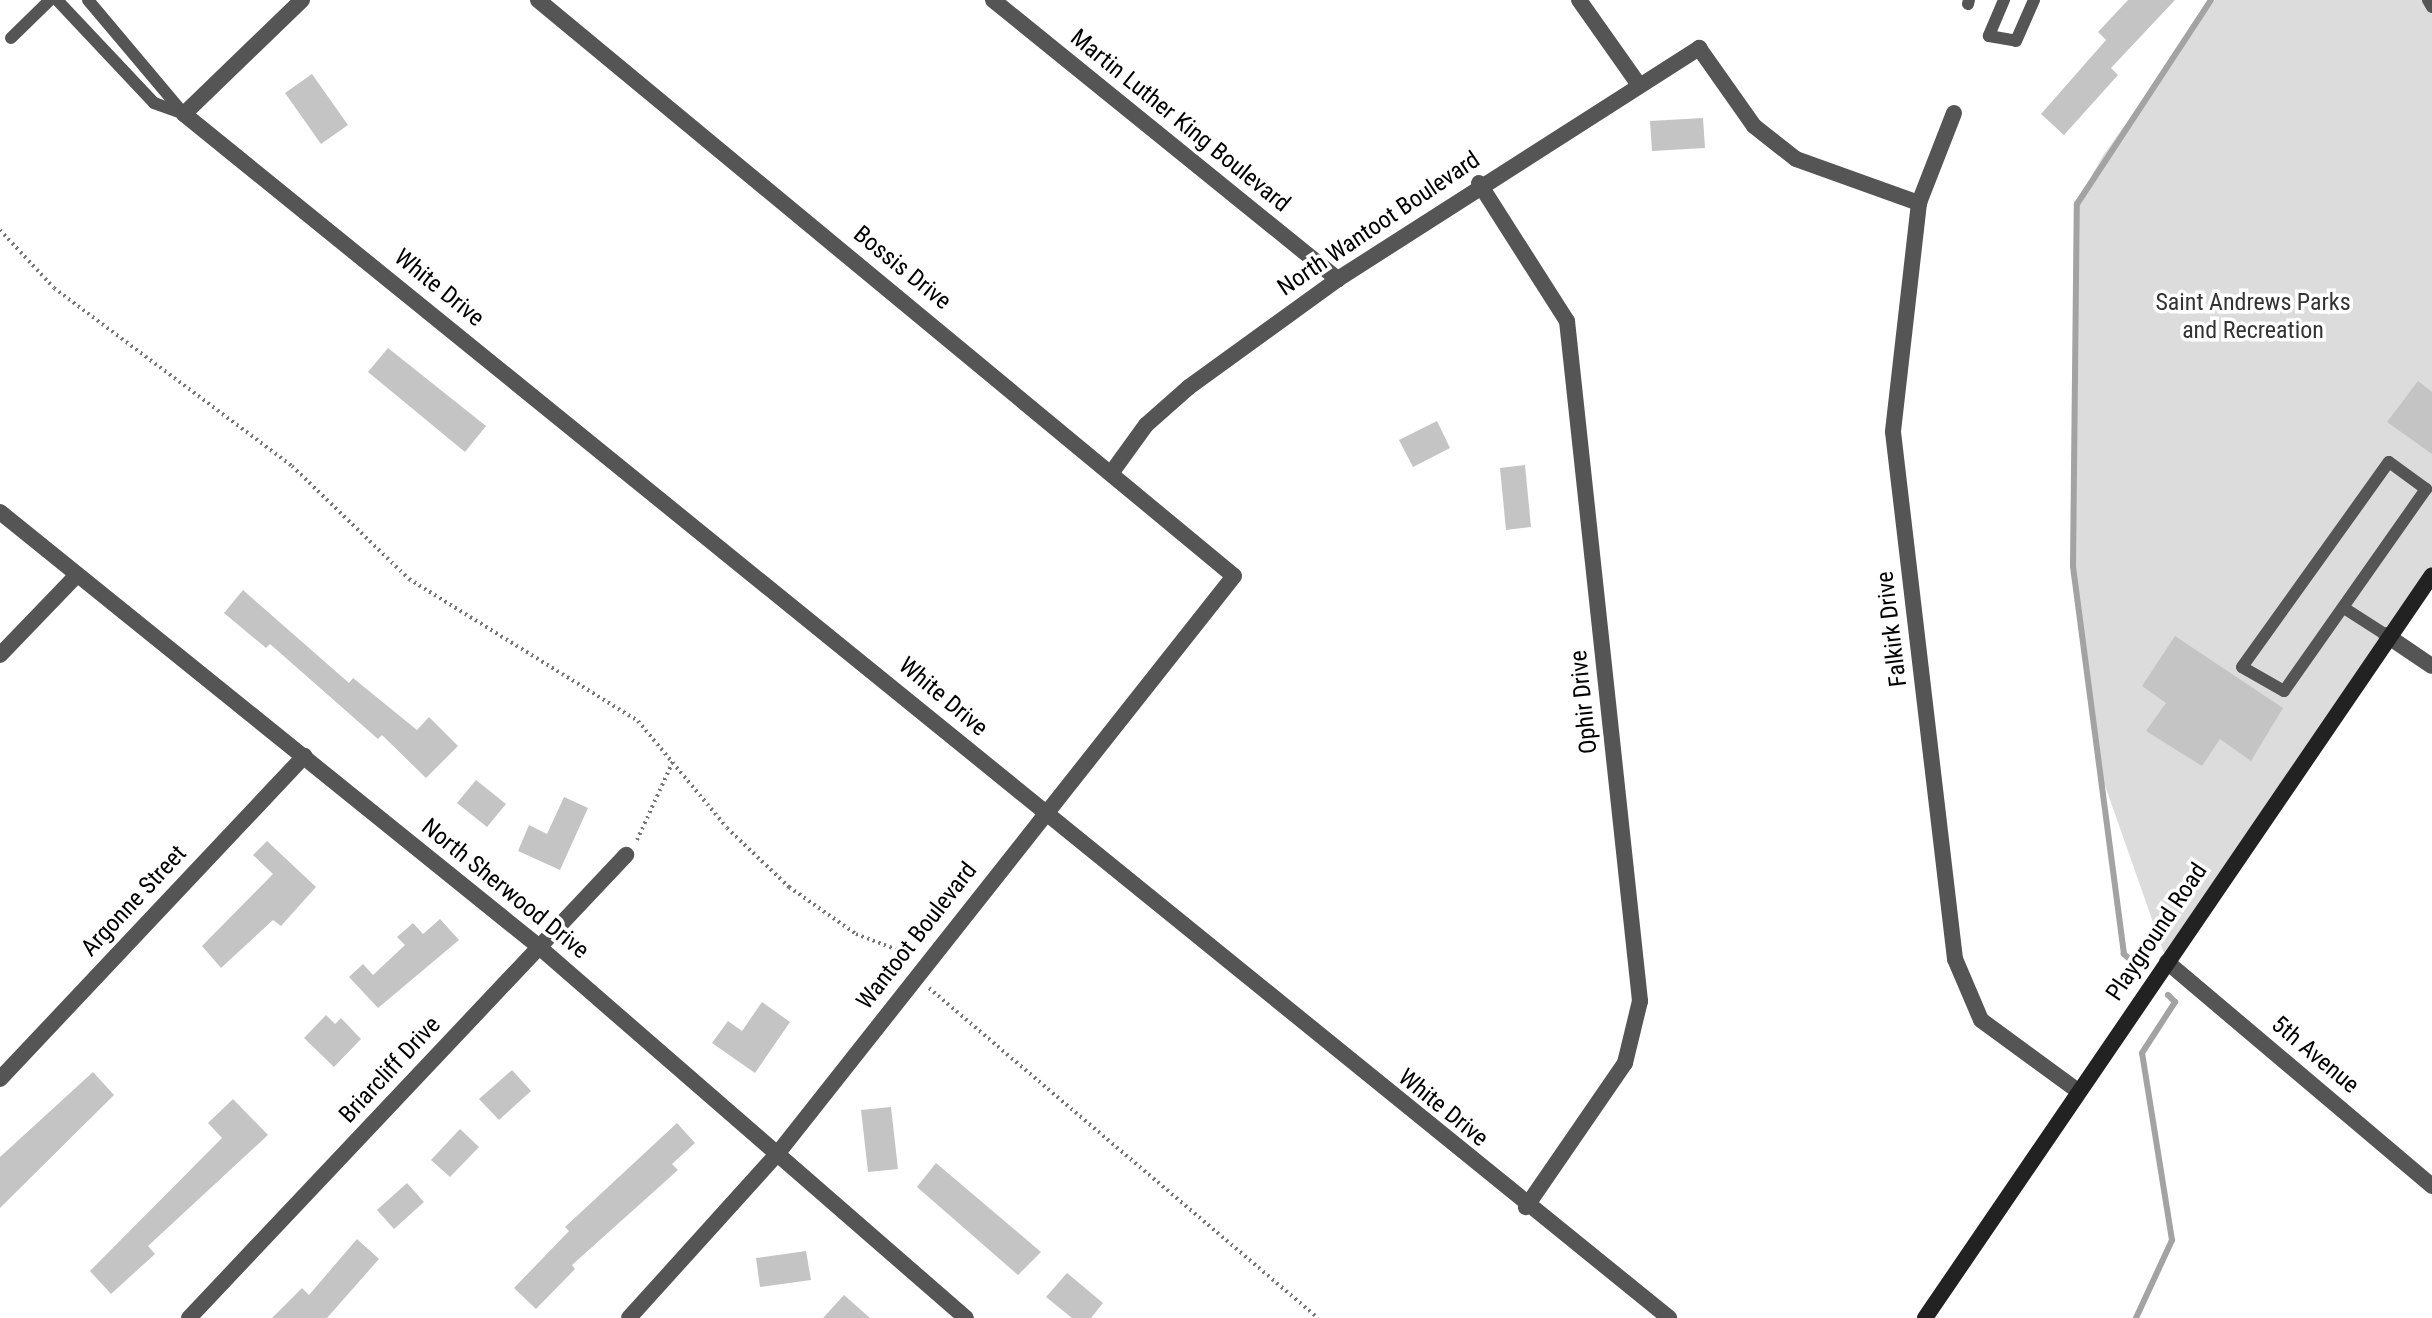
<!DOCTYPE html>
<html>
<head>
<meta charset="utf-8">
<style>
  body { margin:0 }
  #map { position:relative; width:2432px; height:1318px; overflow:hidden; background:#fff; font-family:"Roboto Condensed",sans-serif }
  div>[style] { position:absolute }
  [style*='--x'] { left:calc(var(--x)*1px); top:calc(var(--y)*1px); width:calc(var(--w)*1px); rotate:calc(var(--a)*1deg) }
  .green>* { inset:0; background:#dcdcdc }
  .stream>* { height:6px; margin:-3px; padding:0 3px; transform-origin:3px; border-radius:3px; background:#a3a3a3 }
  .building>* { inset:0; background:#c4c4c4 }
  .path>* { height:4px; margin-top:-2px; transform-origin:0; background:repeating-linear-gradient(90deg,#777 0 2px,transparent 0 6px) }
  .lane>* { height:12px; margin:-6px; padding:0 6px; transform-origin:6px; border-radius:6px; background:#555 }
  .street>* { height:16px; margin:-8px; padding:0 8px; transform-origin:8px; border-radius:8px; background:#555 }
  .secondary>* { height:16px; margin:-8px; padding:0 8px; transform-origin:8px; border-radius:8px; background:#222 }
  span { translate:-50% -50%; white-space:nowrap; text-align:center; line-height:1.15; -webkit-text-stroke:7px #fff; paint-order:stroke }
  .street-label { font-size:24px; color:#000 }
  .park-label { font-size:24px; color:#333 }
</style>
</head>
<body>
<div id="map">
  <div class="green">
    <div style="clip-path:polygon(2215px 0,2432px 0,2432px 575px,2167px 962px,2102px 777px,2073px 566px,2077px 204px,2102px 157px)"></div>
  </div>
  <div class="stream">
    <div style="--x:2139;--y:968;--w:21;--a:-137"></div>
    <div style="--x:2124;--y:954;--w:391;--a:-97.5"></div>
    <div style="--x:2073;--y:566;--w:362;--a:-89.4"></div>
    <div style="--x:2077;--y:204;--w:244;--a:-56.7"></div>
    <div style="--x:2136;--y:1318;--w:86;--a:-65.2"></div>
    <div style="--x:2172;--y:1240;--w:189;--a:-99.1"></div>
    <div style="--x:2142;--y:1053;--w:61;--a:-57.1"></div>
    <div style="--x:2175;--y:1002;--w:10;--a:-135"></div>
  </div>
  <div class="building">
    <div style="clip-path:polygon(2128px 0,2175px 0,2111px 68px,2118px 75px,2064px 135px,2041px 114px,2106px 40px,2098px 32px)"></div>
    <div style="clip-path:polygon(312px 74px,348px 125px,321px 144px,285px 93px)"></div>
    <div style="clip-path:polygon(1703px 118px,1705px 148px,1652px 151px,1650px 121px)"></div>
    <div style="clip-path:polygon(388px 348px,486px 426px,465px 452px,368px 372px)"></div>
    <div style="clip-path:polygon(2418px 381px,2432px 392px,2432px 454px,2387px 422px)"></div>
    <div style="clip-path:polygon(1437px 421px,1450px 448px,1413px 467px,1399px 440px)"></div>
    <div style="clip-path:polygon(1525px 465px,1531px 527px,1506px 530px,1500px 468px)"></div>
    <div style="clip-path:polygon(243px 590px,349px 683px,353px 678px,417px 730px,429px 717px,458px 746px,426px 778px,382px 735px,378px 739px,270px 644px,266px 648px,224px 613px)"></div>
    <div style="clip-path:polygon(2175px 636px,2283px 708px,2251px 761px,2220px 739px,2202px 766px,2146px 731px,2166px 703px,2142px 686px)"></div>
    <div style="clip-path:polygon(476px 780px,506px 804px,487px 827px,457px 803px)"></div>
    <div style="clip-path:polygon(564px 797px,588px 808px,560px 870px,518px 851px,529px 825px,547px 834px)"></div>
    <div style="clip-path:polygon(267px 841px,316px 887px,281px 926px,273px 920px,221px 968px,202px 946px,273px 874px,253px 855px)"></div>
    <div style="clip-path:polygon(440px 919px,459px 940px,378px 1008px,349px 977px,363px 964px,373px 975px,405px 945px,397px 937px,413px 923px,423px 934px)"></div>
    <div style="clip-path:polygon(762px 1002px,790px 1022px,755px 1073px,712px 1043px,728px 1021px,742px 1031px)"></div>
    <div style="clip-path:polygon(326px 1015px,335px 1024px,341px 1018px,361px 1039px,334px 1067px,304px 1038px)"></div>
    <div style="clip-path:polygon(512px 1070px,531px 1091px,499px 1120px,479px 1099px)"></div>
    <div style="clip-path:polygon(93px 1072px,114px 1095px,0 1208px,0 1157px)"></div>
    <div style="clip-path:polygon(233px 1099px,268px 1135px,148px 1246px,155px 1254px,111px 1294px,90px 1271px,222px 1138px,208px 1123px)"></div>
    <div style="clip-path:polygon(891px 1107px,898px 1169px,868px 1172px,861px 1110px)"></div>
    <div style="clip-path:polygon(677px 1123px,695px 1143px,672px 1164px,678px 1170px,572px 1265px,575px 1269px,536px 1309px,514px 1288px,569px 1231px,565px 1227px)"></div>
    <div style="clip-path:polygon(460px 1129px,479px 1147px,450px 1177px,431px 1160px)"></div>
    <div style="clip-path:polygon(936px 1163px,1041px 1252px,1018px 1275px,917px 1187px)"></div>
    <div style="clip-path:polygon(407px 1183px,424px 1202px,394px 1229px,377px 1210px)"></div>
    <div style="clip-path:polygon(357px 1239px,379px 1259px,327px 1318px,272px 1318px,302px 1288px,309px 1295px)"></div>
    <div style="clip-path:polygon(806px 1251px,811px 1280px,760px 1287px,756px 1258px)"></div>
    <div style="clip-path:polygon(1067px 1273px,1103px 1303px,1091px 1318px,1072px 1318px,1046px 1297px)"></div>
    <div style="clip-path:polygon(844px 1295px,870px 1318px,823px 1318px)"></div>
  </div>
  <div class="path">
    <div style="--x:0;--y:230;--w:79;--a:47"></div>
    <div style="--x:54;--y:288;--w:297;--a:36.8"></div>
    <div style="--x:292;--y:466;--w:163;--a:44"></div>
    <div style="--x:409;--y:579;--w:269;--a:31.8"></div>
    <div style="--x:638;--y:721;--w:139;--a:50.2"></div>
    <div style="--x:727;--y:828;--w:86;--a:43.6"></div>
    <div style="--x:789;--y:887;--w:82;--a:35"></div>
    <div style="--x:856;--y:934;--w:45;--a:20.9"></div>
    <div style="--x:898;--y:950;--w:16;--a:55"></div>
    <div style="--x:637;--y:840;--w:89;--a:-65.4"></div>
    <div style="--x:929;--y:988;--w:510;--a:40.31"></div>
  </div>
  <div class="lane">
    <div style="--x:57;--y:0;--w:141;--a:46.7"></div>
    <div style="--x:154;--y:103;--w:32;--a:20"></div>
    <div style="--x:184;--y:114;--w:149;--a:-130.1"></div>
    <div style="--x:2004;--y:0;--w:39;--a:113"></div>
    <div style="--x:1989;--y:36;--w:27;--a:10"></div>
    <div style="--x:2016;--y:41;--w:45;--a:-66.3"></div>
    <div style="--x:2428;--y:0;--w:8;--a:60"></div>
    <div style="--x:1968;--y:4;--w:4;--a:-76"></div>
    <div style="--x:11;--y:38;--w:54;--a:-44.3"></div>
    <div style="--x:2389;--y:462;--w:46;--a:36.1"></div>
    <div style="--x:2426;--y:489;--w:247;--a:125.1"></div>
    <div style="--x:2284;--y:691;--w:48;--a:-150.3"></div>
    <div style="--x:2242;--y:667;--w:252;--a:-54.4"></div>
    <div style="--x:2344;--y:608;--w:50;--a:32.7"></div>
  </div>
  <div class="street">
    <div style="--x:302;--y:0;--w:164;--a:136"></div>
    <div style="--x:184;--y:114;--w:1912;--a:39.03"></div>
    <div style="--x:538;--y:0;--w:903;--a:39.61"></div>
    <div style="--x:1234;--y:576;--w:735;--a:128.32"></div>
    <div style="--x:778;--y:1153;--w:222;--a:132.1"></div>
    <div style="--x:993;--y:0;--w:444;--a:39"></div>
    <div style="--x:1579;--y:0;--w:104;--a:54.8"></div>
    <div style="--x:1954;--y:113;--w:97;--a:111.3"></div>
    <div style="--x:1919;--y:203;--w:230;--a:96.5"></div>
    <div style="--x:1893;--y:432;--w:531;--a:83.29"></div>
    <div style="--x:1955;--y:959;--w:66;--a:66.9"></div>
    <div style="--x:1981;--y:1020;--w:120;--a:36.2"></div>
    <div style="--x:1479;--y:183;--w:164;--a:57.5"></div>
    <div style="--x:1567;--y:321;--w:684;--a:83.87"></div>
    <div style="--x:1640;--y:1001;--w:64;--a:103.6"></div>
    <div style="--x:1625;--y:1063;--w:175;--a:124.5"></div>
    <div style="--x:1112;--y:472;--w:58;--a:-54.1"></div>
    <div style="--x:1146;--y:425;--w:57;--a:-41.5"></div>
    <div style="--x:1189;--y:387;--w:184;--a:-35.9"></div>
    <div style="--x:1338;--y:279;--w:429;--a:-32.6"></div>
    <div style="--x:1699;--y:48;--w:95;--a:54.8"></div>
    <div style="--x:1754;--y:126;--w:53;--a:38.2"></div>
    <div style="--x:1796;--y:159;--w:131;--a:19.7"></div>
    <div style="--x:0;--y:512;--w:691;--a:38.89"></div>
    <div style="--x:538;--y:946;--w:567;--a:41"></div>
    <div style="--x:2386;--y:635;--w:55;--a:34"></div>
    <div style="--x:0;--y:655;--w:111;--a:-46.1"></div>
    <div style="--x:2167;--y:962;--w:347;--a:40.2"></div>
    <div style="--x:0;--y:1079;--w:444;--a:-46.7"></div>
    <div style="--x:189;--y:1318;--w:637;--a:-46.65"></div>
  </div>
  <div class="secondary">
    <div style="--x:1925;--y:1318;--w:899;--a:-55.69"></div>
  </div>
  <div class="street-label">
    <span style="left:1180px;top:121px;rotate:39deg">Martin Luther King Boulevard</span>
    <span style="left:1379px;top:224px;rotate:-34deg">North Wantoot Boulevard</span>
    <span style="left:902px;top:268px;rotate:39deg">Bossis Drive</span>
    <span style="left:439px;top:288px;rotate:39deg">White Drive</span>
    <span style="left:1892px;top:629px;rotate:-97deg">Falkirk Drive</span>
    <span style="left:943px;top:697px;rotate:40deg">White Drive</span>
    <span style="left:1584px;top:702px;rotate:-96deg">Ophir Drive</span>
    <span style="left:505px;top:889px;rotate:39deg">North Sherwood Drive</span>
    <span style="left:134px;top:901px;rotate:-47deg">Argonne Street</span>
    <span style="left:2157px;top:932px;rotate:-56deg">Playground Road</span>
    <span style="left:917px;top:936px;rotate:-52deg">Wantoot Boulevard</span>
    <span style="left:2315px;top:1055px;rotate:40deg">5th Avenue</span>
    <span style="left:390px;top:1070px;rotate:-47deg">Briarcliff Drive</span>
    <span style="left:1443px;top:1108px;rotate:39deg">White Drive</span>
  </div>
  <div class="park-label">
    <span style="left:2253px;top:317px">Saint Andrews Parks<br>and Recreation</span>
  </div>
</div>
</body>
</html>
